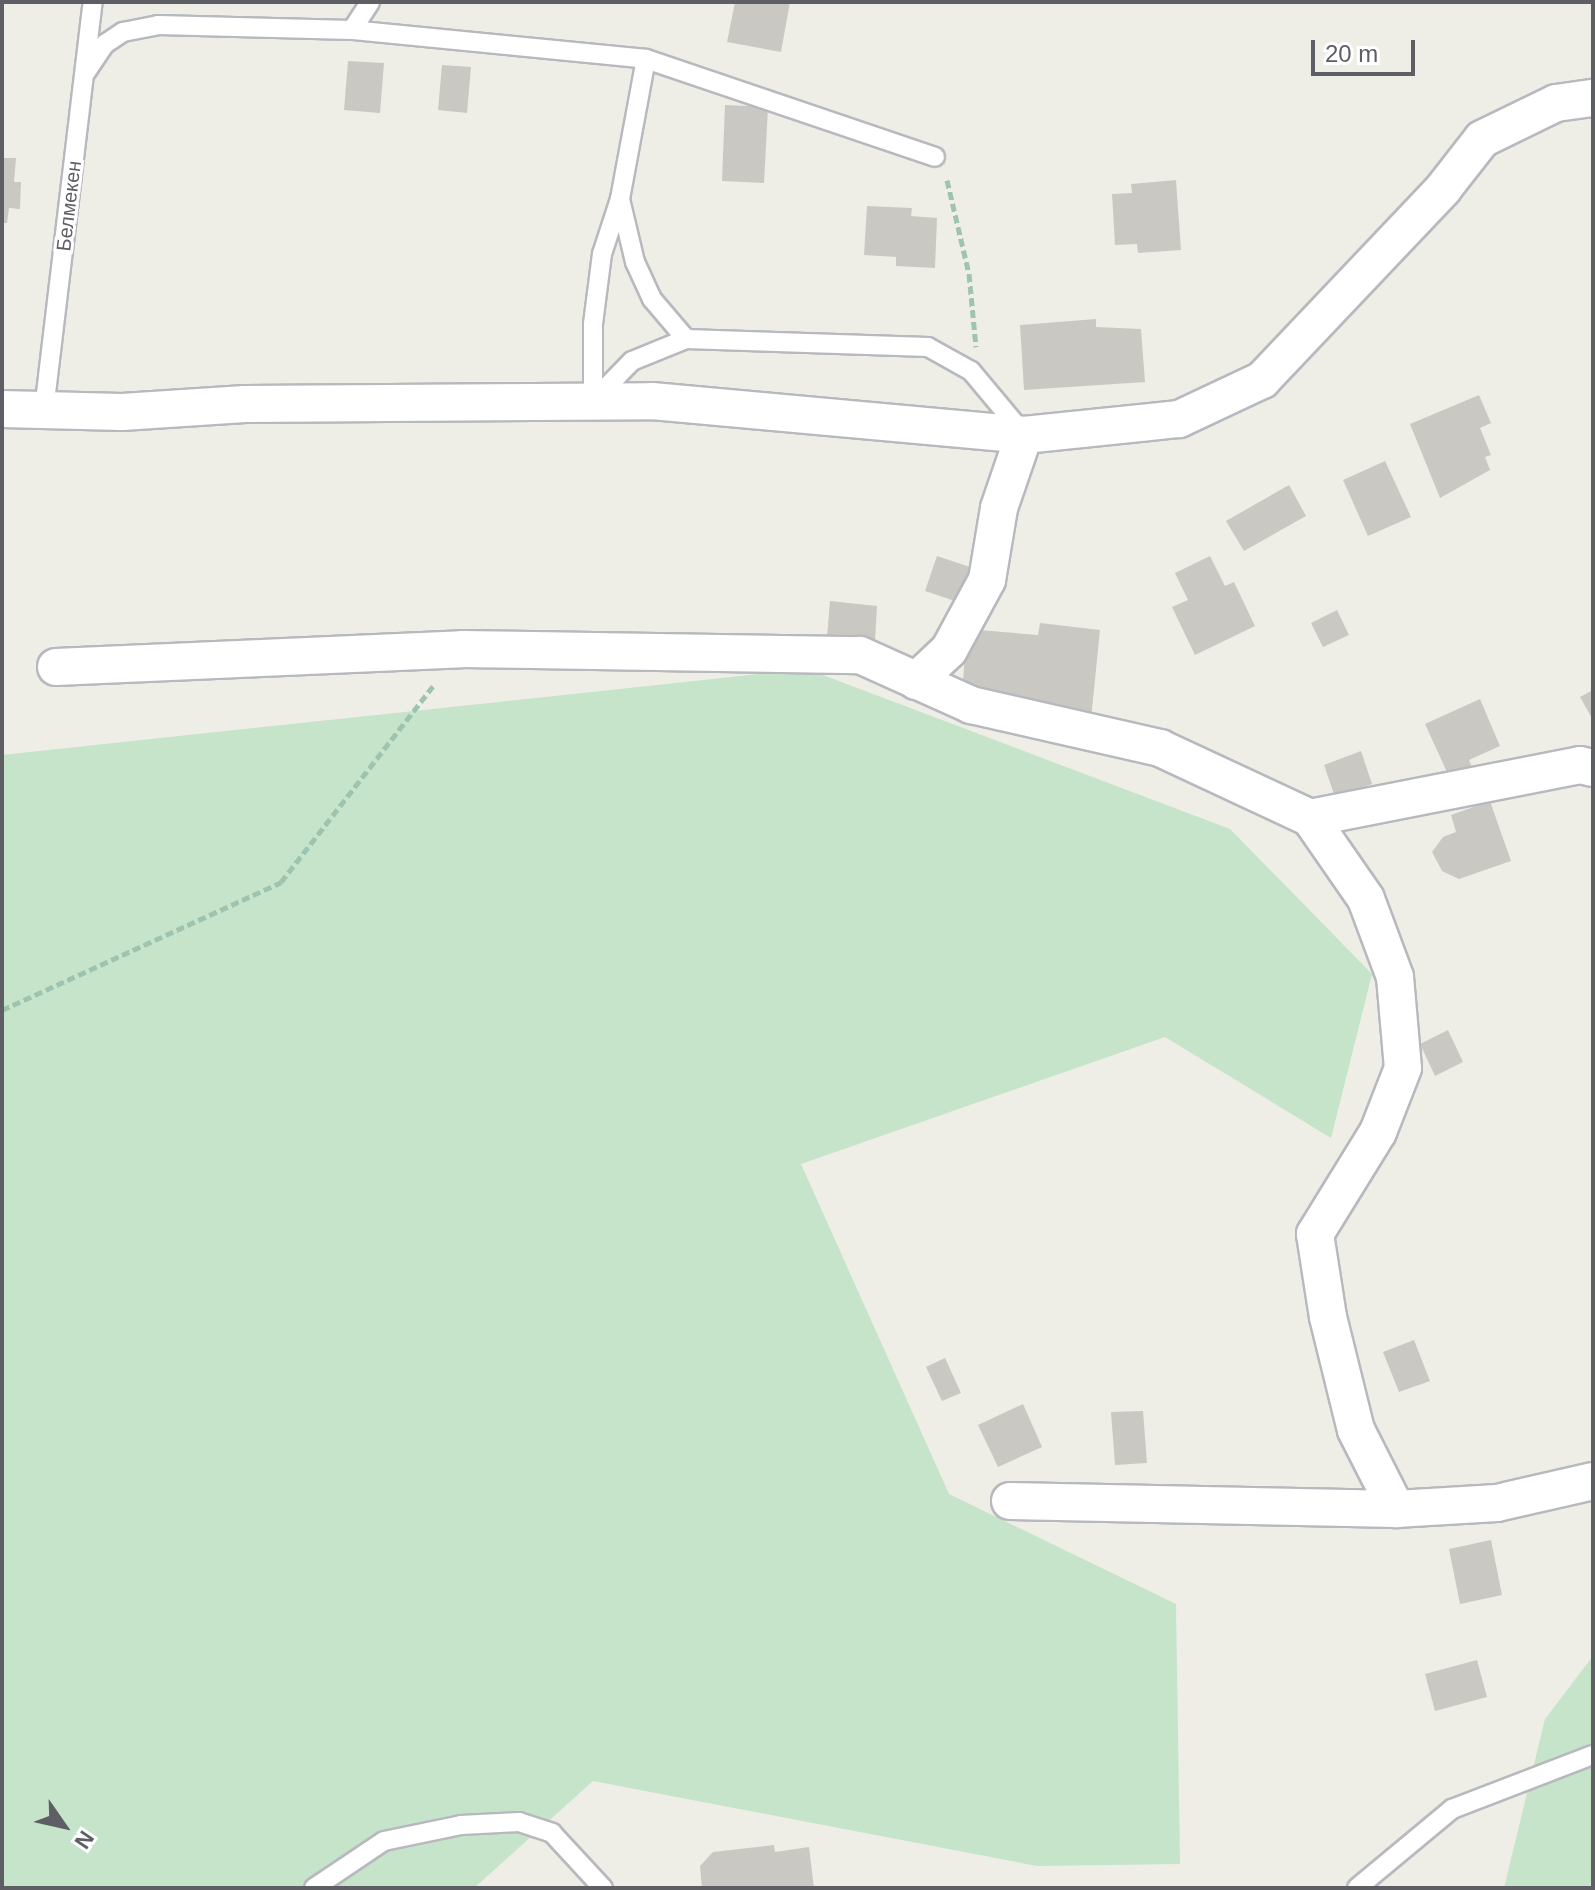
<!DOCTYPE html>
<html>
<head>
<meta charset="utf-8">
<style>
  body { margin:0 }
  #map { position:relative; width:1595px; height:1890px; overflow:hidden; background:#eeeee6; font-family:Arial,sans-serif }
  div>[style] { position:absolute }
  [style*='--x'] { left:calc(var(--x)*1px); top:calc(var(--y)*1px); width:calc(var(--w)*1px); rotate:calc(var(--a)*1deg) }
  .green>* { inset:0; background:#c5e4ca }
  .building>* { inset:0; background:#cac8c2 }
  .path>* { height:5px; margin-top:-2.5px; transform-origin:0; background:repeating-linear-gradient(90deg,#9ec4af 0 8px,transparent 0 12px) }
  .roads { filter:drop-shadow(2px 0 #b8b9be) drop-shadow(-2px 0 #b8b9be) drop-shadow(0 2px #b8b9be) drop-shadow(0 -2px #b8b9be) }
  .service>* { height:18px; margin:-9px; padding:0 9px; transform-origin:9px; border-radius:9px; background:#fff }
  .minor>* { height:36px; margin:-18px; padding:0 18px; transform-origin:18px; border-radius:18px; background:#fff }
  span { translate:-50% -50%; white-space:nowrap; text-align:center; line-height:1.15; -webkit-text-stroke:6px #fff; paint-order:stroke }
  .street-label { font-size:20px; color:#5d5f65 }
  .frame { position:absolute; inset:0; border:4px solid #5d5f65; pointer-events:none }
  .north { position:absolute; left:24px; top:1786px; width:80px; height:80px; -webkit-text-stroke:6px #fff; paint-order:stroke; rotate:124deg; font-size:22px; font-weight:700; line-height:32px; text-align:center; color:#5d5f65 }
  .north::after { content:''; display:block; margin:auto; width:28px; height:36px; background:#5d5f65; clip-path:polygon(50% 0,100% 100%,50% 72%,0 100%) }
  .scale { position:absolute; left:1311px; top:40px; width:104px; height:36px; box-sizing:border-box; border:4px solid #5d5f65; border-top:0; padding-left:10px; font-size:24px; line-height:28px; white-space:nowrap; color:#5d5f65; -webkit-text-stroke:6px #fff; paint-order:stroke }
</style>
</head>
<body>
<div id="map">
  <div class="green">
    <div style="clip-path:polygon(807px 669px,1230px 829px,1372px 974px,1331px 1138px,1165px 1037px,801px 1164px,949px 1494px,1176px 1604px,1180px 1864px,1037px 1866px,593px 1781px,474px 1888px,2px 1888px,2px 755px)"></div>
    <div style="clip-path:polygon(1593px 1656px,1593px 1888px,1504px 1888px,1545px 1719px)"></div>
  </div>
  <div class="building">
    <div style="clip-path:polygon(735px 2px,790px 2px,781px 52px,727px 42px)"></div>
    <div style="clip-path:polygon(348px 61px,384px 63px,380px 113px,344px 110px)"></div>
    <div style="clip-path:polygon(442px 65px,471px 67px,467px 113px,438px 110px)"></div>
    <div style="clip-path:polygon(725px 105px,768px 107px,764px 183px,722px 181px)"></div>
    <div style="clip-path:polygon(2px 158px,16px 158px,14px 182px,21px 182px,20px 209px,9px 208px,7px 223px,2px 223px)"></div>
    <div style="clip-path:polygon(1176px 180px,1181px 250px,1138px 253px,1137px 244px,1115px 245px,1112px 194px,1132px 193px,1131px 184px)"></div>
    <div style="clip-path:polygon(867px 206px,912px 208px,911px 216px,937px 218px,935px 268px,896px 266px,896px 257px,864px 255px)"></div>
    <div style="clip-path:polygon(1096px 319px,1096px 327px,1141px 329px,1145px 382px,1024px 390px,1020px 325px)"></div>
    <div style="clip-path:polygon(1479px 395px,1491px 423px,1480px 428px,1491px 455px,1485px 457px,1490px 470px,1440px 498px,1410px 424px)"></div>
    <div style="clip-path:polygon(1385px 461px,1411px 517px,1368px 536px,1343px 480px)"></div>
    <div style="clip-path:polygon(1289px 485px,1306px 516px,1244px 551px,1226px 521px)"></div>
    <div style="clip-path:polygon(937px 556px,970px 567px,958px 602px,925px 591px)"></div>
    <div style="clip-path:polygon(1210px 556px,1225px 586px,1234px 582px,1255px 626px,1195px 655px,1172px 607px,1188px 600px,1175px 573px)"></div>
    <div style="clip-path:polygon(830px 601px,877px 606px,875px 641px,827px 637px)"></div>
    <div style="clip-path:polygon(1337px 610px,1349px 635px,1323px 647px,1311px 623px)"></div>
    <div style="clip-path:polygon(1040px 623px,1100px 630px,1091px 719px,1030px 712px,1031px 699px,962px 694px,967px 629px,1038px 635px)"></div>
    <div style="clip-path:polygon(1593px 690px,1593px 720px,1580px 697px)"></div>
    <div style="clip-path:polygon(1480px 699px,1500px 746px,1469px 760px,1474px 772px,1452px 783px,1425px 724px)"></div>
    <div style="clip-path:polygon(1361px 751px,1372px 784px,1335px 797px,1324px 765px)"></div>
    <div style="clip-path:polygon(1490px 801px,1511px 861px,1459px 879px,1442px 871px,1432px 852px,1443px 837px,1456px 832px,1451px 815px)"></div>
    <div style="clip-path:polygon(1448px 1030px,1463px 1062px,1435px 1076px,1420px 1044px)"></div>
    <div style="clip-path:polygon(1414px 1340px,1430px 1381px,1399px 1392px,1383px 1352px)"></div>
    <div style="clip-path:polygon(945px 1358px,961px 1393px,942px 1401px,926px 1367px)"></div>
    <div style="clip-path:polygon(1023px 1404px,1042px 1447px,998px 1467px,978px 1425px)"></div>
    <div style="clip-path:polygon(1143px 1411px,1147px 1463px,1115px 1465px,1111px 1412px)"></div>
    <div style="clip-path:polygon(1491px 1540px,1502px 1595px,1460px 1604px,1449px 1549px)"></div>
    <div style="clip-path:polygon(1477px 1660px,1487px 1697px,1435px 1711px,1425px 1674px)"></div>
    <div style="clip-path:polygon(774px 1845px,775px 1852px,809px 1847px,814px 1888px,702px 1888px,700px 1866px,713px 1852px)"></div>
  </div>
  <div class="path">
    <div style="--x:947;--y:180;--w:97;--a:76.8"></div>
    <div style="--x:969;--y:274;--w:73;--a:84.5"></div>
    <div style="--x:2;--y:1010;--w:307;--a:-24.6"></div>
    <div style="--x:281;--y:882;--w:248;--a:-52.2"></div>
  </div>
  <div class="roads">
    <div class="service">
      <div style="--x:352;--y:30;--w:295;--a:5.6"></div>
      <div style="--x:646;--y:59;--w:305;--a:18.7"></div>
      <div style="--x:86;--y:72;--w:34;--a:-56"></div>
      <div style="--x:105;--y:44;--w:22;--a:-34"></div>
      <div style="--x:123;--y:32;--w:36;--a:-11"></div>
      <div style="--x:158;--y:25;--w:194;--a:1.5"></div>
      <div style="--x:352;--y:30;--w:33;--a:-57"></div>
      <div style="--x:620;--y:199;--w:65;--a:76.6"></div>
      <div style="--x:635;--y:262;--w:41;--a:65.3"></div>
      <div style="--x:652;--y:299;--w:52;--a:49.6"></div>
      <div style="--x:595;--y:399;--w:53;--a:-45.8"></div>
      <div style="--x:632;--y:361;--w:58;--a:-22.2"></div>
      <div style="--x:686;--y:339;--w:242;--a:1.9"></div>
      <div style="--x:928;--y:347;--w:49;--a:29.2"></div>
      <div style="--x:971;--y:371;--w:80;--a:50.1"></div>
      <div style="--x:593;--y:401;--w:77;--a:-90"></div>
      <div style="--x:593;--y:324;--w:71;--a:-82.7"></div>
      <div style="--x:602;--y:254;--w:58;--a:-71.9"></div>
      <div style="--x:620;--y:199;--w:142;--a:-79.5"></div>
      <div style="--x:44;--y:410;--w:411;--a:-83.2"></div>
      <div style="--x:314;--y:1888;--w:84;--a:-33.9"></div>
      <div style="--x:384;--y:1841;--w:79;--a:-11.7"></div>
      <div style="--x:461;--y:1825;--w:58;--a:-3"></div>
      <div style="--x:519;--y:1822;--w:35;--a:18"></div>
      <div style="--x:552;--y:1833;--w:75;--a:47.2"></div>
      <div style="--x:1357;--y:1888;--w:124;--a:-39.7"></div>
      <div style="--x:1452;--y:1809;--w:151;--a:-21"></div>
    </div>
    <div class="minor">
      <div style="--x:2;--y:409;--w:120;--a:1.4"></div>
      <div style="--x:122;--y:412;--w:123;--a:-3.7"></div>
      <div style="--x:245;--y:404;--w:407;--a:-0.4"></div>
      <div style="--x:652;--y:401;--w:374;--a:5.2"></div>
      <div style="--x:1024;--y:435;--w:156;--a:-5.9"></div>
      <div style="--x:1179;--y:419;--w:92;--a:-25.2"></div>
      <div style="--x:1262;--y:380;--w:263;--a:-46.5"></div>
      <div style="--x:1443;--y:189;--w:63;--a:-52"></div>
      <div style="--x:1482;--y:139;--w:82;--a:-25.9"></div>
      <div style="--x:1556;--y:103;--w:37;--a:-8"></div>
      <div style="--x:56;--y:667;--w:406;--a:-2.5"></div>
      <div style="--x:462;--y:649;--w:398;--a:0.9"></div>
      <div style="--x:860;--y:655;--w:122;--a:24.2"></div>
      <div style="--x:971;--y:705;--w:194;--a:12.8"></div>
      <div style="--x:1160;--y:748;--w:166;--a:25"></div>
      <div style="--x:1310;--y:818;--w:275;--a:-11.1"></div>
      <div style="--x:1580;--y:765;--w:13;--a:13"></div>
      <div style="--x:916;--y:681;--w:45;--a:-43.2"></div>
      <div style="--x:949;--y:650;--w:80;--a:-61.5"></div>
      <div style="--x:987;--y:580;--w:73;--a:-80.5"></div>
      <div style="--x:999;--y:508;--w:77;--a:-71.1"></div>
      <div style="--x:1310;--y:818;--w:98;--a:55.3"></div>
      <div style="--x:1366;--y:899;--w:83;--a:69.6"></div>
      <div style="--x:1395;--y:977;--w:91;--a:85"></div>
      <div style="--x:1403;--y:1068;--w:69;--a:111.3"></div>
      <div style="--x:1378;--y:1132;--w:120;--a:121.7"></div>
      <div style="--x:1315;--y:1234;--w:84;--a:81.1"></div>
      <div style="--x:1328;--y:1317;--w:116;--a:76.1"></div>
      <div style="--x:1356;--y:1430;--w:89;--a:63.1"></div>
      <div style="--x:1010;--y:1501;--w:386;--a:1.2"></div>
      <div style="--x:1396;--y:1509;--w:101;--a:-3.4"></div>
      <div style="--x:1497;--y:1503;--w:98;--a:-12.9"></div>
    </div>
  </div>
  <div class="street-label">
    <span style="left:69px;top:206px;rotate:-83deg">Белмекен</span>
  </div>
  <div class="frame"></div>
  <div class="north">N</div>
  <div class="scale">20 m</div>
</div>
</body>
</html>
